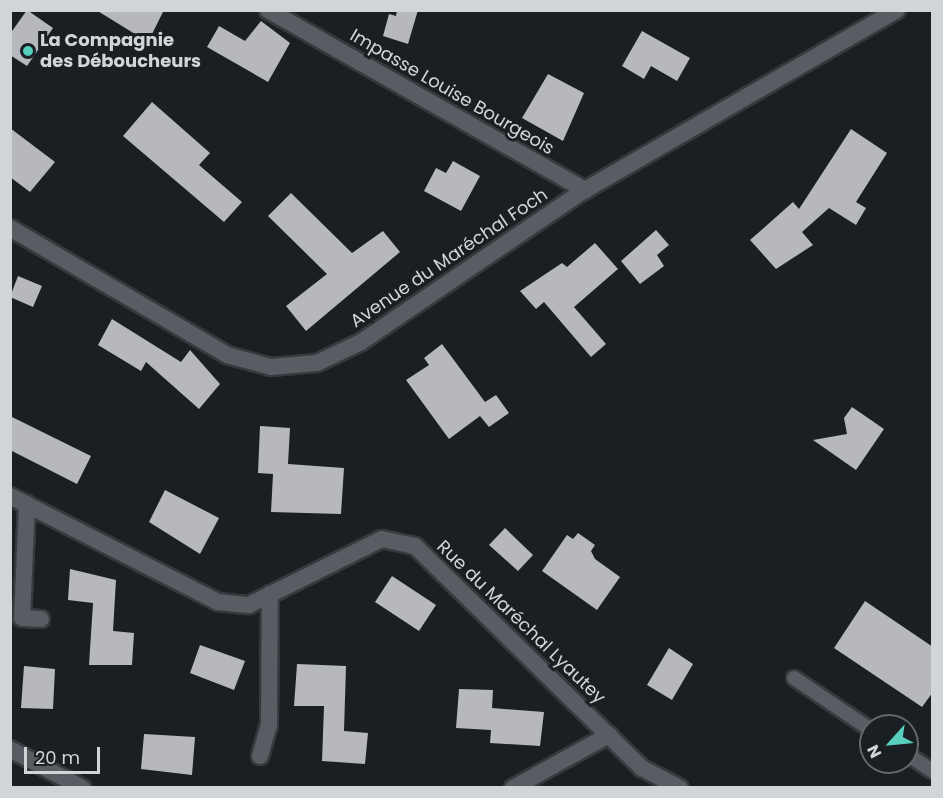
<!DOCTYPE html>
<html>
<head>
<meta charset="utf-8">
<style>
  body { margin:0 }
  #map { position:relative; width:943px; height:798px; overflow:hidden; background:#1a1f23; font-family:Poppins,sans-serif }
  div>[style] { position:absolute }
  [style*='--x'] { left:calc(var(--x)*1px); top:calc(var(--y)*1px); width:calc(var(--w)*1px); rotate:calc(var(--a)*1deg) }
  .building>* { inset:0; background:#b7b7be }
  .roads { filter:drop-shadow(2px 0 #363a3d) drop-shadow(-2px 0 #363a3d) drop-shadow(0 2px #363a3d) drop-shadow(0 -2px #363a3d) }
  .service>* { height:14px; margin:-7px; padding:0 7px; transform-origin:7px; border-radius:7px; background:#575d62 }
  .minor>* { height:16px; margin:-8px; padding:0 8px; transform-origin:8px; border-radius:8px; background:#575d62 }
  .dots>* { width:16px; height:16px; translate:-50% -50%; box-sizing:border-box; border:3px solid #1a1f23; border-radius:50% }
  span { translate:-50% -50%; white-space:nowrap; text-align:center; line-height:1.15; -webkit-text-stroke:6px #1a1f23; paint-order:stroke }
  .poi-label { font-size:18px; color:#d2d5d8; font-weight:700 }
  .left { translate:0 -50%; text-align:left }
  .street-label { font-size:18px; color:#d2d5d8 }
  .frame { position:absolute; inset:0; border:12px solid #d2d5d8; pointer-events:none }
  .north { position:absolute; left:859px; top:714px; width:60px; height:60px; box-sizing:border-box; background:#1a1f23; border:2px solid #64686b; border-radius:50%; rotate:243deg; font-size:16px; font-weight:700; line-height:24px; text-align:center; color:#d2d5d8 }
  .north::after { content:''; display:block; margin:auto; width:21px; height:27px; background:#58cebf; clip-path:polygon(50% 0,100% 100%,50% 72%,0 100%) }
  .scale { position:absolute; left:24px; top:747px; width:76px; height:27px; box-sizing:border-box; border:3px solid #d2d5d8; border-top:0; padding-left:8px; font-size:18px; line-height:21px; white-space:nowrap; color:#d2d5d8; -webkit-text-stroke:4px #1a1f23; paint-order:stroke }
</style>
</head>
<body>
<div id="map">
  <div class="building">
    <div style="clip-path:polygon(27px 10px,53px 28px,27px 66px,10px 55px,10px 34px)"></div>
    <div style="clip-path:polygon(96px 10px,164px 10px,148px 42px)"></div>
    <div style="clip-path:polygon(397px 10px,418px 10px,408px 44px,383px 36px,389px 14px,396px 16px)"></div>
    <div style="clip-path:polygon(261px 21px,290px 43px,268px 82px,207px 47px,219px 26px,245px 41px)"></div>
    <div style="clip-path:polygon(642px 31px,690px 58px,677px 81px,651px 66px,644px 79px,622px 66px)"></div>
    <div style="clip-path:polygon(548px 74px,584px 93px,563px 141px,522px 118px)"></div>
    <div style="clip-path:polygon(152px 102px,210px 153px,199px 165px,242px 202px,224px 222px,123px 136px)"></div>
    <div style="clip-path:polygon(10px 128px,55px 162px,30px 192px,10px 177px)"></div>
    <div style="clip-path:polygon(851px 129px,887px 153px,856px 202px,866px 208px,856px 225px,829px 208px,802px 232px,813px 245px,776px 269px,750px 240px,793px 202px,799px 209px)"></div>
    <div style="clip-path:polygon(453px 161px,480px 176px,461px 211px,424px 191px,436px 168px,446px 173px)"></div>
    <div style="clip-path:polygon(291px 193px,352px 253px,383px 231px,400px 252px,306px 331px,286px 306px,327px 274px,268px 216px)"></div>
    <div style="clip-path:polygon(656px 230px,669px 245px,657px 255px,664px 266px,640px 284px,621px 261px)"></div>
    <div style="clip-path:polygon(595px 243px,618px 269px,574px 307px,606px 344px,591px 357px,544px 302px,536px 309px,520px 291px,562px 263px,567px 267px)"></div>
    <div style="clip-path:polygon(18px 276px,42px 286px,33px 307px,10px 297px)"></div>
    <div style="clip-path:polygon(112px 319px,181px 362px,190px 350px,220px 384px,199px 409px,146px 362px,141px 371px,98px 345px)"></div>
    <div style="clip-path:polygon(442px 344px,485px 402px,496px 395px,509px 413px,489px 427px,480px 416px,449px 439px,406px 380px,429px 365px,424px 358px)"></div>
    <div style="clip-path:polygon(852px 407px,884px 429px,856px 470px,813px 440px,847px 434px,844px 418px)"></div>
    <div style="clip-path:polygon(10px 416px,91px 456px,77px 484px,10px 450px)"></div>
    <div style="clip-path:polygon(260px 426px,290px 428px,288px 464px,344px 468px,341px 514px,271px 512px,273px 474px,258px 473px)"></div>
    <div style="clip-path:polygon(165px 490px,219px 518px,200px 554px,149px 522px)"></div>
    <div style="clip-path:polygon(505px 528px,533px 555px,518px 571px,489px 545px)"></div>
    <div style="clip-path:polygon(578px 533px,595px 545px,591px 551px,595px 559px,620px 577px,597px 610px,542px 571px,567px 535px,573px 539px)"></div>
    <div style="clip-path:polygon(70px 569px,116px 580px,113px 631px,134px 633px,132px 665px,89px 665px,93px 603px,68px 600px)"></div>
    <div style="clip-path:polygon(392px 576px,436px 605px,419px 631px,375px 602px)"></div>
    <div style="clip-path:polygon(865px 601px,933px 647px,933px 692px,922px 707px,834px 648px)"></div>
    <div style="clip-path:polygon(200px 645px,245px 661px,234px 690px,190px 673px)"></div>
    <div style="clip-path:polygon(669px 648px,693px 664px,672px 700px,647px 685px)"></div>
    <div style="clip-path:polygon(297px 664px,346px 666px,344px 731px,368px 733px,365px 764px,322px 761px,324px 706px,294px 706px)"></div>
    <div style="clip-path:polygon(24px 666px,55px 669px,53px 709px,21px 708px)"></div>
    <div style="clip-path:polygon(459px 689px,493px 690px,492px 708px,544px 712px,540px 746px,490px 743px,491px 730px,456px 728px)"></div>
    <div style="clip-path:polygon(144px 734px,195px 737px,192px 775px,141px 769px)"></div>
  </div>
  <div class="roads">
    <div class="service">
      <div style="--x:794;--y:678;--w:93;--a:34"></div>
      <div style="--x:907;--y:754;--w:30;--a:34"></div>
    </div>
    <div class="minor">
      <div style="--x:268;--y:10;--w:365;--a:29.6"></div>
      <div style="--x:10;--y:228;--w:251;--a:30.3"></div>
      <div style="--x:227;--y:355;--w:46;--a:15.3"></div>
      <div style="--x:271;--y:367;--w:46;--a:-5"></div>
      <div style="--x:317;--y:363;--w:49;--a:-25.5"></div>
      <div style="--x:361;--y:342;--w:271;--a:-34.2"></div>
      <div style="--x:585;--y:190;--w:360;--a:-30"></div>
      <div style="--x:10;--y:496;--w:233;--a:27"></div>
      <div style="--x:218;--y:602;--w:31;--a:6"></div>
      <div style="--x:249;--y:605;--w:148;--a:-26.4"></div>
      <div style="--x:382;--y:539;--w:34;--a:12"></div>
      <div style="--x:415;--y:546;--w:318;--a:44.4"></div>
      <div style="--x:642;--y:768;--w:43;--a:27.8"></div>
      <div style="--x:27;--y:504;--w:114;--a:92.5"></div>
      <div style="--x:22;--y:618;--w:19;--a:3"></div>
      <div style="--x:10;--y:749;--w:82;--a:28.4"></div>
      <div style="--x:260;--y:756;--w:32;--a:-74"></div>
      <div style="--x:269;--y:725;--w:131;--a:-89.6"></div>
      <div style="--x:513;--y:788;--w:110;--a:-28.9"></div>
    </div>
  </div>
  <div class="dots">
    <div style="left:28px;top:51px;background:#58cebf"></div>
  </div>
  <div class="poi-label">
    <span class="left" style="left:40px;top:51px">La Compagnie<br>des Déboucheurs</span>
  </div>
  <div class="street-label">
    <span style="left:452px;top:92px;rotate:30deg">Impasse Louise Bourgeois</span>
    <span style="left:449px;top:258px;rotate:-34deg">Avenue du Maréchal Foch</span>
    <span style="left:521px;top:622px;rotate:44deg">Rue du Maréchal Lyautey</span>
  </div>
  <div class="frame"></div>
  <div class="north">N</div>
  <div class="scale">20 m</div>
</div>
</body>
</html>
